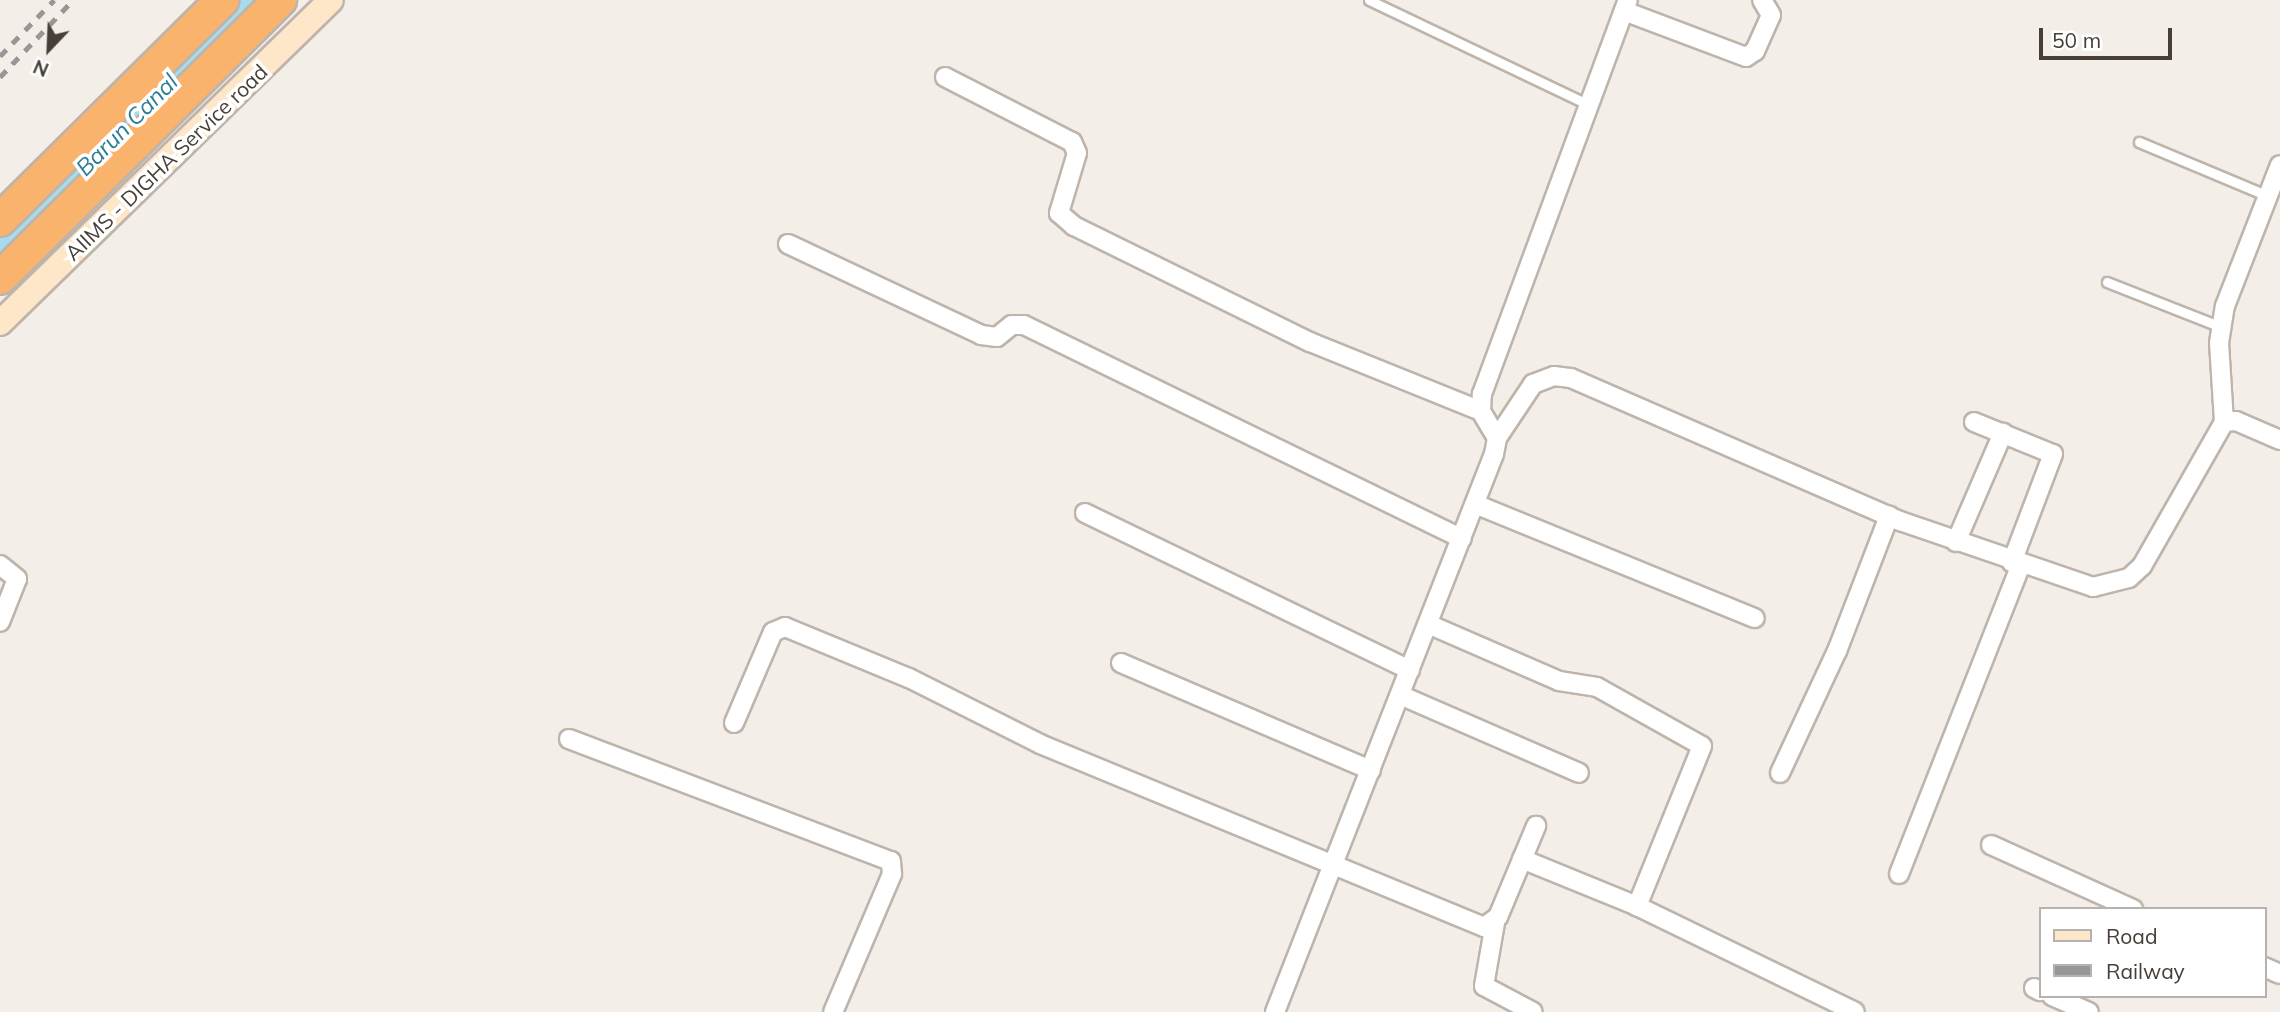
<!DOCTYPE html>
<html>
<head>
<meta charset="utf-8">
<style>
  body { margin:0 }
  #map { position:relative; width:2280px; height:1012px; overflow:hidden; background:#f3eee8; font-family:Mulish,sans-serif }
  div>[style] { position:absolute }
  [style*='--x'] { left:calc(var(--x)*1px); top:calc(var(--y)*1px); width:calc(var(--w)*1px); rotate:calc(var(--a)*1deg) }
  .canal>* { height:19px; margin:-9.5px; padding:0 9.5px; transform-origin:9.5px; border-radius:9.5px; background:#a6dcee }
  .roads { filter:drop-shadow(2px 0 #beb4ab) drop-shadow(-2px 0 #beb4ab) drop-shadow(0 2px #beb4ab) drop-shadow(0 -2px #beb4ab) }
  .service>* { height:9px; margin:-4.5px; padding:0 4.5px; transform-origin:4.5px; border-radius:4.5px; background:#fff }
  .minor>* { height:18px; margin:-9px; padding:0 9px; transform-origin:9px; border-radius:9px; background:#fff }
  .secondary>* { height:24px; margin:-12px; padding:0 12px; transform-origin:12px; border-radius:12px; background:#fde7c8 }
  .motorway>* { height:32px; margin:-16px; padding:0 16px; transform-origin:16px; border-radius:16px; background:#f9b36d }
  .rail>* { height:5px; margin-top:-2.5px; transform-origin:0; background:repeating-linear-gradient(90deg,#979797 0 9px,transparent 0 18px) }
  span { translate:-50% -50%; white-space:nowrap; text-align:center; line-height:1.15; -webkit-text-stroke:7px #fff; paint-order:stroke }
  .street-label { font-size:21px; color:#463e37 }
  .water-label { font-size:23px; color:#2e7c97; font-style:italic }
  .legend { position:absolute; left:2039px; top:907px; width:228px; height:91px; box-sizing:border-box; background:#fff; border:2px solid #b5b2af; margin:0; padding:9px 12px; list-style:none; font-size:21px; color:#463e37 }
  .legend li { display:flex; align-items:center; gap:14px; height:35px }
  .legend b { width:35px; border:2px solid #b5b2af }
  .north { position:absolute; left:14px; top:14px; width:70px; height:70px; -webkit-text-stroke:5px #fff; paint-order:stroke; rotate:203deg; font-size:19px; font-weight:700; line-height:28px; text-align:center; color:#463e37 }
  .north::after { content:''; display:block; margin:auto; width:24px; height:32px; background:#463e37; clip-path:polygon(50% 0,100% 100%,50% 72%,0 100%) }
  .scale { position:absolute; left:2039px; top:28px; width:133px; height:32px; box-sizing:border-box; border:4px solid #463e37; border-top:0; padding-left:9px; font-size:21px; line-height:24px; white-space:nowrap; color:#463e37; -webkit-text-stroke:5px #fff; paint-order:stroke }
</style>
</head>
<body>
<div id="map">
  <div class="canal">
    <div style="--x:0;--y:249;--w:355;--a:-44.5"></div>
  </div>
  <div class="roads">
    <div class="service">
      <div style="--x:1369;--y:0;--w:244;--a:25.5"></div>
      <div style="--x:2139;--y:142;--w:140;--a:22.7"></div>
      <div style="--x:2107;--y:282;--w:123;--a:21.5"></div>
    </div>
    <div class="minor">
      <div style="--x:1624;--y:11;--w:130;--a:20.7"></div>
      <div style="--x:1746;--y:57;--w:11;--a:-34"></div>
      <div style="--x:1755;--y:51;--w:39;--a:-66"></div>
      <div style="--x:1771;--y:15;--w:17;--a:-121"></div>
      <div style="--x:945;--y:77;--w:143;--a:27.1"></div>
      <div style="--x:1072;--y:142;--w:12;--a:66"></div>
      <div style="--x:1077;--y:153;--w:63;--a:106.7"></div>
      <div style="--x:1059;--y:213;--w:20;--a:41"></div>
      <div style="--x:1074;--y:226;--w:263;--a:26.2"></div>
      <div style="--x:1310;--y:342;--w:184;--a:22"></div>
      <div style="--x:788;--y:244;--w:213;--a:25.2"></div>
      <div style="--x:981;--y:335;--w:16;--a:7"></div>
      <div style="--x:997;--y:337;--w:19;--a:-39"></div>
      <div style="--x:1012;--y:325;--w:12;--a:0"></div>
      <div style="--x:1024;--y:325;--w:487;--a:26"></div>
      <div style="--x:1974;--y:422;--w:85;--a:22.1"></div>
      <div style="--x:2053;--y:454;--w:116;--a:110.8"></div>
      <div style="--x:2224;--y:422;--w:79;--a:-93.6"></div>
      <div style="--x:2219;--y:343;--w:37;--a:-81"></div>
      <div style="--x:2225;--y:306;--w:151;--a:-68.7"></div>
      <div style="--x:1497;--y:438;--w:65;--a:-56.3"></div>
      <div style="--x:1533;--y:384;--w:22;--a:-21"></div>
      <div style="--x:1554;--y:376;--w:17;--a:7"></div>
      <div style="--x:1571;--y:378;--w:359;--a:23.5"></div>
      <div style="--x:1900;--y:521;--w:204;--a:18.9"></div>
      <div style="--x:2093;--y:587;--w:37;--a:-14"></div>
      <div style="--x:2129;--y:578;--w:18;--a:-43"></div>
      <div style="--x:2142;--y:566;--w:166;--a:-60.3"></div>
      <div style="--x:2224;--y:422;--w:12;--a:-5"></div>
      <div style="--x:2236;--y:421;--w:48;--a:23.4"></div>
      <div style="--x:1475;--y:504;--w:302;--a:22.2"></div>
      <div style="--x:1085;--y:513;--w:361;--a:25.8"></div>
      <div style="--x:1956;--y:542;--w:119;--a:-66.7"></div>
      <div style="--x:0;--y:565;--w:22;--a:39"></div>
      <div style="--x:17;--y:579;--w:46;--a:111.6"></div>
      <div style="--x:1428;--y:624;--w:143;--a:23.5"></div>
      <div style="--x:1559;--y:681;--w:38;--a:9"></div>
      <div style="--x:1597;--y:687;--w:120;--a:29.3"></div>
      <div style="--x:1702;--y:746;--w:173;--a:112.1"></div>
      <div style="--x:1121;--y:663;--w:272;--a:23.2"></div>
      <div style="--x:1400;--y:695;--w:195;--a:23.5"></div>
      <div style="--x:734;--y:723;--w:99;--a:-66.8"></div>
      <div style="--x:773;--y:632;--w:13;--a:-23"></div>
      <div style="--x:785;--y:627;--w:134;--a:22.4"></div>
      <div style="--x:909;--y:678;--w:147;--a:26.7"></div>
      <div style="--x:1040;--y:744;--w:480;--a:22.4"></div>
      <div style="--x:1484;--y:927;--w:17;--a:-36"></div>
      <div style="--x:1498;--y:917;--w:99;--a:-67.3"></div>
      <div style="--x:569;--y:739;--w:344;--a:20.8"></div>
      <div style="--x:891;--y:861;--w:13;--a:86"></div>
      <div style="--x:892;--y:874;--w:150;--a:113.1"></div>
      <div style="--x:1780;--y:773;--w:135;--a:-65"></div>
      <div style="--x:1837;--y:651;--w:145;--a:-68.9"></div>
      <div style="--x:1991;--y:845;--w:156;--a:24.3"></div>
      <div style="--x:1522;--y:859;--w:124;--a:22.2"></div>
      <div style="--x:1637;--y:906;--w:242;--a:25.9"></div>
      <div style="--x:1899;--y:874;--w:332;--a:-68.5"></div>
      <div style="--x:1495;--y:923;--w:64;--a:99.9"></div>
      <div style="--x:1484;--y:986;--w:55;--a:28"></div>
      <div style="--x:2264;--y:967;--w:17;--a:24"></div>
      <div style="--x:2034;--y:988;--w:7;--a:27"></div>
      <div style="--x:2052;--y:996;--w:40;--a:23.4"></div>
      <div style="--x:1275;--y:1012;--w:599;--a:-68.57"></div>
      <div style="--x:1494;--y:454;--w:16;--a:-79"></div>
      <div style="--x:1497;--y:438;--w:31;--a:-121"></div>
      <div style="--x:1481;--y:411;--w:17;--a:-87"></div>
      <div style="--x:1482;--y:394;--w:420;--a:-69.7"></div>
    </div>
    <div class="secondary">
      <div style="--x:0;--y:323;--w:462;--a:-44.3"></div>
    </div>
    <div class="motorway">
      <div style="--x:0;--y:220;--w:313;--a:-44.7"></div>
      <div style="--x:0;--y:278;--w:395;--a:-44.8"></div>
    </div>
  </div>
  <div class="rail">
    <div style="--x:0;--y:56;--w:78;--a:-46"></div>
    <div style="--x:0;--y:77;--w:106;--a:-46.5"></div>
  </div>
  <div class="street-label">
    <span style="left:166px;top:162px;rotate:-44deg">AIIMS - DIGHA Service road</span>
  </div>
  <div class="water-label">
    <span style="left:127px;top:125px;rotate:-45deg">Barun Canal</span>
  </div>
  <ul class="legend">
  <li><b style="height:9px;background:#fde7c8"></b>Road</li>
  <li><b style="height:9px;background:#979797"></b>Railway</li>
  </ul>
  <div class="north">N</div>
  <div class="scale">50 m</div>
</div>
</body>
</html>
